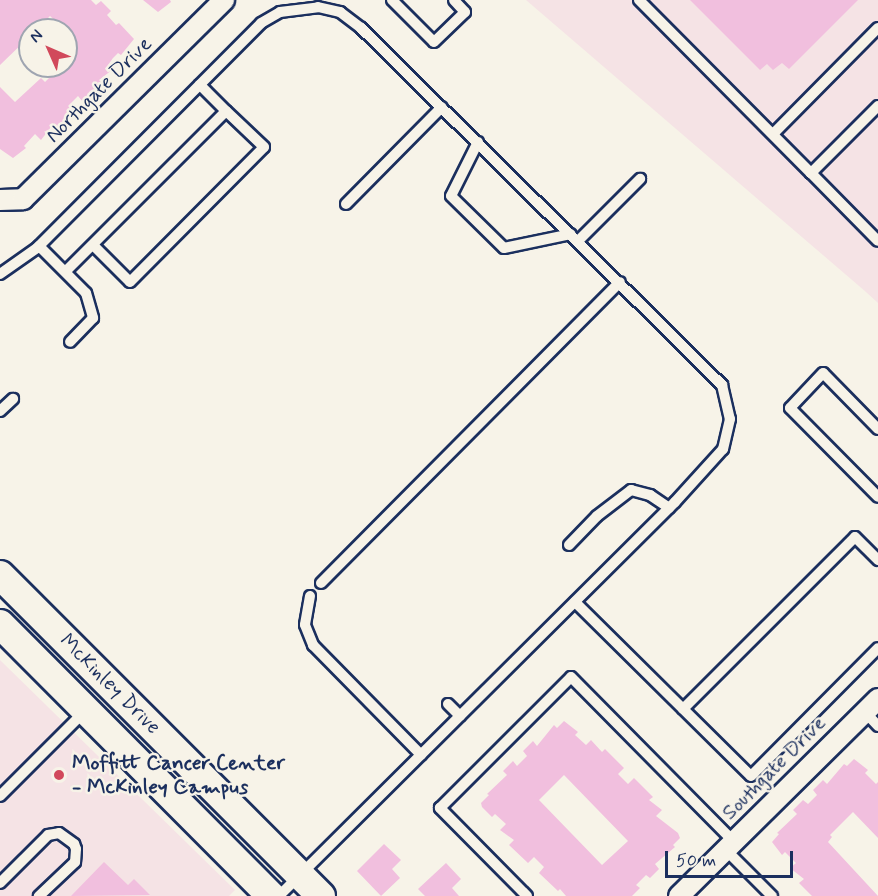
<!DOCTYPE html>
<html>
<head>
<meta charset="utf-8">
<style>
  body { margin:0 }
  #map { position:relative; width:878px; height:896px; overflow:hidden; background:#f7f3e8; font-family:Mynerve,sans-serif }
  div>[style] { position:absolute }
  [style*='--x'] { left:calc(var(--x)*1px); top:calc(var(--y)*1px); width:calc(var(--w)*1px); rotate:calc(var(--a)*1deg) }
  .built>* { inset:0; background:#f5e3e5 }
  .building>* { inset:0; background:#f1bfde }
  .roads { filter:drop-shadow(2px 0 #1b2f5e) drop-shadow(-2px 0 #1b2f5e) drop-shadow(0 2px #1b2f5e) drop-shadow(0 -2px #1b2f5e) }
  .service>* { height:10px; margin:-5px; padding:0 5px; transform-origin:5px; border-radius:5px; background:#f7f3e8 }
  .minor>* { height:20px; margin:-10px; padding:0 10px; transform-origin:10px; border-radius:10px; background:#f7f3e8 }
  .secondary>* { height:28px; margin:-14px; padding:0 14px; transform-origin:14px; border-radius:14px; background:#f7f3e8 }
  .dots>* { width:16px; height:16px; translate:-50% -50%; box-sizing:border-box; border:3px solid #f7f3e8; border-radius:50% }
  span { translate:-50% -50%; white-space:nowrap; text-align:center; line-height:1.15; -webkit-text-stroke:5px #f7f3e8; paint-order:stroke }
  .street-label { font-size:21px; color:#1b2f5e }
  .poi-label { font-size:21px; color:#1b2f5e; font-weight:700 }
  .left { translate:0 -50%; text-align:left }
  .north { position:absolute; left:18px; top:18px; width:60px; height:60px; box-sizing:border-box; background:#f7f3e8; border:2px solid #9fa5b1; border-radius:50%; rotate:315deg; font-size:16px; font-weight:700; line-height:24px; text-align:center; color:#1b2f5e }
  .north::after { content:''; display:block; margin:auto; width:21px; height:27px; background:#d1495b; clip-path:polygon(50% 0,100% 100%,50% 72%,0 100%) }
  .scale { position:absolute; left:665px; top:851px; width:128px; height:27px; box-sizing:border-box; border:3px solid #1b2f5e; border-top:0; padding-left:8px; font-size:18px; line-height:21px; white-space:nowrap; color:#1b2f5e; -webkit-text-stroke:4px #f7f3e8; paint-order:stroke }
</style>
</head>
<body>
<div id="map">
  <div class="built">
    <div style="clip-path:polygon(526px 0,878px 0,878px 303px,866px 292px)"></div>
    <div style="clip-path:polygon(0 660px,235px 890px,229px 896px,0 896px)"></div>
  </div>
  <div class="building">
    <div style="clip-path:polygon(0 0,91px 0,96px 5px,101px 1px,111px 11px,107px 15px,116px 25px,119px 23px,134px 39px,121px 55px,118px 53px,113px 58px,108px 65px,112px 70px,99px 80px,102px 83px,83px 102px,78px 96px,68px 106px,74px 112px,54px 131px,51px 127px,41px 140px,35px 134px,24px 146px,26px 148px,13px 158px,0 149px,0 87px,15px 102px,41px 78px,45px 82px,55px 72px,48px 66px,66px 66px,66px 51px,76px 41px,50px 16px,36px 30px,30px 30px,30px 36px,0 65px)"></div>
    <div style="clip-path:polygon(143px 0,170px 0,171px 2px,158px 12px)"></div>
    <div style="clip-path:polygon(690px 0,858px 0,789px 69px,782px 63px,773px 70px,767px 64px,760px 70px)"></div>
    <div style="clip-path:polygon(evenodd,564px 721px,578px 732px,575px 735px,586px 745px,591px 740px,602px 752px,605px 749px,624px 768px,618px 774px,628px 784px,634px 778px,653px 797px,649px 800px,662px 810px,656px 816px,678px 833px,680px 838px,673px 845px,675px 847px,655px 864px,659px 869px,650px 878px,646px 875px,636px 885px,640px 888px,632px 896px,566px 896px,560px 889px,558px 891px,539px 873px,544px 867px,534px 857px,528px 863px,509px 845px,514px 840px,500px 830px,506px 824px,495px 814px,492px 817px,482px 807px,481px 803px,489px 795px,487px 794px,507px 775px,503px 771px,513px 761px,517px 766px,527px 756px,523px 751px,533px 741px,537px 746px,554px 725px,557px 728px,564px 721px,564px 775px,628px 841px,602px 865px,539px 800px,564px 775px)"></div>
    <div style="clip-path:polygon(854px 759px,868px 770px,865px 773px,876px 784px,878px 782px,878px 838px,853px 812px,830px 835px,832px 837px,828px 842px,878px 896px,812px 896px,799px 883px,804px 879px,790px 868px,796px 863px,785px 852px,782px 855px,772px 842px,779px 834px,777px 833px,797px 814px,793px 810px,803px 800px,808px 804px,817px 795px,813px 790px,823px 780px,827px 784px,844px 764px,847px 766px)"></div>
    <div style="clip-path:polygon(384px 844px,401px 860px,392px 869px,400px 878px,381px 896px,357px 871px)"></div>
    <div style="clip-path:polygon(104px 862px,128px 885px,134px 879px,150px 895px,71px 896px)"></div>
    <div style="clip-path:polygon(446px 863px,461px 879px,452px 888px,459px 896px,425px 896px,418px 889px)"></div>
  </div>
  <div class="roads">
    <div class="service">
      <div style="--x:392;--y:0;--w:59;--a:45"></div>
      <div style="--x:434;--y:42;--w:43;--a:-44.1"></div>
      <div style="--x:465;--y:12;--w:16;--a:-133"></div>
      <div style="--x:639;--y:0;--w:244;--a:45.2"></div>
      <div style="--x:878;--y:106;--w:95;--a:135"></div>
      <div style="--x:811;--y:173;--w:95;--a:45.4"></div>
      <div style="--x:773;--y:134;--w:149;--a:-45.3"></div>
      <div style="--x:478;--y:142;--w:60;--a:116.6"></div>
      <div style="--x:451;--y:196;--w:74;--a:44.5"></div>
      <div style="--x:504;--y:248;--w:68;--a:-11.8"></div>
      <div style="--x:346;--y:204;--w:136;--a:-45.3"></div>
      <div style="--x:578;--y:241;--w:88;--a:-45"></div>
      <div style="--x:93;--y:245;--w:52;--a:45"></div>
      <div style="--x:130;--y:282;--w:190;--a:-45.2"></div>
      <div style="--x:264;--y:147;--w:52;--a:-136.5"></div>
      <div style="--x:39;--y:246;--w:66;--a:45"></div>
      <div style="--x:86;--y:293;--w:26;--a:74"></div>
      <div style="--x:93;--y:318;--w:33;--a:134"></div>
      <div style="--x:66;--y:271;--w:226;--a:-45"></div>
      <div style="--x:226;--y:111;--w:37;--a:-135"></div>
      <div style="--x:0;--y:274;--w:45;--a:-35.1"></div>
      <div style="--x:37;--y:248;--w:317;--a:-45.1"></div>
      <div style="--x:261;--y:23;--w:22;--a:-30"></div>
      <div style="--x:280;--y:12;--w:38;--a:-7"></div>
      <div style="--x:318;--y:7;--w:23;--a:13"></div>
      <div style="--x:340;--y:12;--w:26;--a:37"></div>
      <div style="--x:361;--y:28;--w:508;--a:44.68"></div>
      <div style="--x:722;--y:385;--w:35;--a:77"></div>
      <div style="--x:730;--y:419;--w:31;--a:103"></div>
      <div style="--x:723;--y:449;--w:72;--a:132.2"></div>
      <div style="--x:675;--y:502;--w:559;--a:135.15"></div>
      <div style="--x:0;--y:411;--w:18;--a:-43"></div>
      <div style="--x:878;--y:429;--w:78;--a:-134.5"></div>
      <div style="--x:823;--y:373;--w:48;--a:133.3"></div>
      <div style="--x:790;--y:408;--w:125;--a:45.3"></div>
      <div style="--x:569;--y:545;--w:40;--a:-46"></div>
      <div style="--x:597;--y:516;--w:43;--a:-37.4"></div>
      <div style="--x:631;--y:490;--w:20;--a:15"></div>
      <div style="--x:650;--y:495;--w:23;--a:34"></div>
      <div style="--x:321;--y:583;--w:424;--a:-45.2"></div>
      <div style="--x:310;--y:596;--w:29;--a:100"></div>
      <div style="--x:305;--y:625;--w:22;--a:68"></div>
      <div style="--x:313;--y:645;--w:154;--a:45.5"></div>
      <div style="--x:575;--y:602;--w:247;--a:44.7"></div>
      <div style="--x:751;--y:776;--w:180;--a:-45.2"></div>
      <div style="--x:448;--y:704;--w:17;--a:45"></div>
      <div style="--x:683;--y:709;--w:243;--a:-45"></div>
      <div style="--x:855;--y:537;--w:33;--a:45"></div>
      <div style="--x:865;--y:712;--w:19;--a:47"></div>
      <div style="--x:0;--y:796;--w:122;--a:-45"></div>
      <div style="--x:726;--y:850;--w:65;--a:45"></div>
      <div style="--x:0;--y:883;--w:68;--a:-45"></div>
      <div style="--x:48;--y:835;--w:11;--a:-10"></div>
      <div style="--x:59;--y:833;--w:19;--a:36"></div>
      <div style="--x:74;--y:844;--w:5;--a:68"></div>
      <div style="--x:76;--y:849;--w:13;--a:94"></div>
      <div style="--x:75;--y:862;--w:50;--a:136.6"></div>
      <div style="--x:527;--y:896;--w:124;--a:-134.7"></div>
      <div style="--x:440;--y:808;--w:185;--a:-45"></div>
      <div style="--x:571;--y:677;--w:232;--a:45.3"></div>
    </div>
    <div class="minor">
      <div style="--x:0;--y:200;--w:23;--a:-2"></div>
      <div style="--x:23;--y:199;--w:283;--a:-44.7"></div>
      <div style="--x:679;--y:896;--w:280;--a:-44.7"></div>
    </div>
    <div class="secondary">
      <div style="--x:0;--y:575;--w:454;--a:45"></div>
      <div style="--x:0;--y:624;--w:384;--a:45.1"></div>
    </div>
  </div>
  <div class="dots">
    <div style="left:59px;top:775px;background:#d1495b"></div>
  </div>
  <div class="street-label">
    <span style="left:99px;top:90px;rotate:-45deg">Northgate Drive</span>
    <span style="left:110px;top:684px;rotate:45deg">McKinley Drive</span>
    <span style="left:774px;top:768px;rotate:-45deg">Southgate Drive</span>
  </div>
  <div class="poi-label">
    <span class="left" style="left:72px;top:775px">Moffitt Cancer Center<br>- McKinley Campus</span>
  </div>
  <div class="north">N</div>
  <div class="scale">50 m</div>
</div>
</body>
</html>
